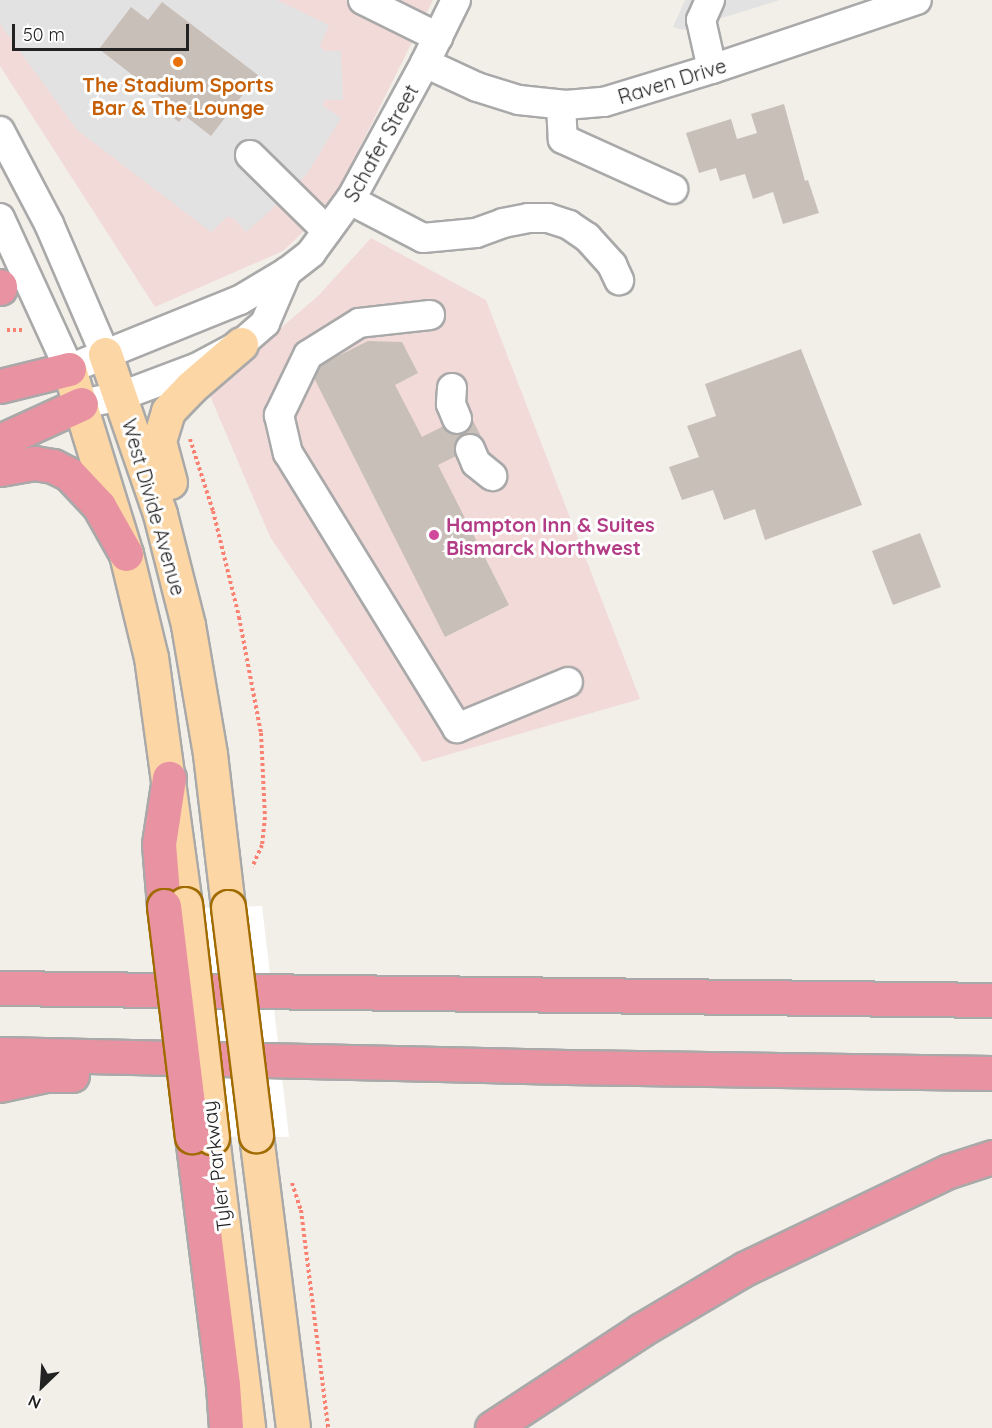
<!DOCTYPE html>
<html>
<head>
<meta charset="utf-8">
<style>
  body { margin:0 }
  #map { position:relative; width:992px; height:1428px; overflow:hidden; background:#f2efe9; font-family:Quicksand,sans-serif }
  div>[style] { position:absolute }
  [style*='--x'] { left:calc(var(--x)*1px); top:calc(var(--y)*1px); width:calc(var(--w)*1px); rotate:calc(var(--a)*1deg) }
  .commercial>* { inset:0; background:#f2dad9 }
  .parking>* { inset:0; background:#e2e2e2 }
  .pier>* { inset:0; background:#fff }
  .building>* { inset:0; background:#c7bfb8 }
  .path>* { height:4px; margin-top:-2px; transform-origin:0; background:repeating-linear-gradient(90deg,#fa8072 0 3px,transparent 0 6px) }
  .roads { filter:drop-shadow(2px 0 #a9a9a9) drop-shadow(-2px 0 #a9a9a9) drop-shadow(0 2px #a9a9a9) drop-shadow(0 -2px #a9a9a9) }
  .minor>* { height:28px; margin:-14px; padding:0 14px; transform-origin:14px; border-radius:14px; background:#fff }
  .major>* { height:33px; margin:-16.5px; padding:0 16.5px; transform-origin:16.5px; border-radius:16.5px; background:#fcd6a4 }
  .highway>* { height:33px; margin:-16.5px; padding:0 16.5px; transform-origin:16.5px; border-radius:16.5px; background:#e892a2 }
  .bridges { filter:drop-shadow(2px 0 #a06b00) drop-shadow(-2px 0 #a06b00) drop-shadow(0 2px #a06b00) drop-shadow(0 -2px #a06b00) }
  .major-bridge>* { height:33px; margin:-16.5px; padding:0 16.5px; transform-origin:16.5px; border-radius:16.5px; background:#fcd6a4 }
  .highway-bridge>* { height:33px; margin:-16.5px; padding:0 16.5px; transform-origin:16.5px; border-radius:16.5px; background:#e892a2 }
  .dots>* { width:16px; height:16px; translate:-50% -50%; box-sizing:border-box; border:3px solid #fff; border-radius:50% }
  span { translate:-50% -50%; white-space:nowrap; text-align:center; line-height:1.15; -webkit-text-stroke:6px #fff; paint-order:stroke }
  .street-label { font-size:20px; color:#222 }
  .food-label { font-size:20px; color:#c56008; font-weight:700 }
  .hotel-label { font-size:20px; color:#b23c85; font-weight:700 }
  .left { translate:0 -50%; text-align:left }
  .north { position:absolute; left:12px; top:1356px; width:60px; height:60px; -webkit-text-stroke:4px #fff; paint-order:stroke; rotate:205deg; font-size:16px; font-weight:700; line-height:24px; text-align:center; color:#222 }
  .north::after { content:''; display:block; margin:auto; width:21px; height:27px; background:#222; clip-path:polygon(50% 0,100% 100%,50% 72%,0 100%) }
  .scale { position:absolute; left:12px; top:24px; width:177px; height:27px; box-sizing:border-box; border:3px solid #222; border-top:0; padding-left:8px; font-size:18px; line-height:21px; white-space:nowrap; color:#222; -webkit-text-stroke:4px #fff; paint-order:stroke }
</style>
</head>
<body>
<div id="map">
  <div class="commercial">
    <div style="clip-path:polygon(0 0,433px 0,341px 185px,324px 212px,283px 251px,155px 307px,0 66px)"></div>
    <div style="clip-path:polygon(371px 238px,486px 300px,640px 699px,423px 762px,270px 537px,208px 391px,319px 295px)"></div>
  </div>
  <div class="parking">
    <div style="clip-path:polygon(evenodd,0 0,277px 0,329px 25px,320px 46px,324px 51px,341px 51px,343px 100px,325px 100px,322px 105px,341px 118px,307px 174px,271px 210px,246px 232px,233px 218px,227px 217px,211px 232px,77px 130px,0 24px,0 0,162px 2px,258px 75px,211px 136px,184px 115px,179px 122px,166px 113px,171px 105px,99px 49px,131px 7px,148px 20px,162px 2px)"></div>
    <div style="clip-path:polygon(685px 0,780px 0,683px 30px,673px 27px)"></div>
  </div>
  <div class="pier">
    <div style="clip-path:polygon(262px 906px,289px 1137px,183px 1136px,155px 909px)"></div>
  </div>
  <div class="building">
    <div style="clip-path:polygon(162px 2px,258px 75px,211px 136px,184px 115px,179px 122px,166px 112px,171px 105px,99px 49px,131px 7px,148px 20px)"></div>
    <div style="clip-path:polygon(784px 104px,805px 181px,808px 180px,819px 213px,783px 224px,773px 192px,753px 199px,745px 174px,720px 181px,716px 168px,699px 173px,686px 133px,731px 119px,737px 139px,757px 133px,751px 114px)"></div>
    <div style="clip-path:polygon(368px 341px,402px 342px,418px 373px,395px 385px,422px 437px,469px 413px,484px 442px,438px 465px,509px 605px,445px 637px,310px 370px)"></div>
    <div style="clip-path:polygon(801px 349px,862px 505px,765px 540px,755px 509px,724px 520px,713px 490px,682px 500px,669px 467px,699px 457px,687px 426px,716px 416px,705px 384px)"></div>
    <div style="clip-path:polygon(920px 533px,941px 587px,893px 605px,872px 551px)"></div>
  </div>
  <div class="path">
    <div style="--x:7;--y:330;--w:17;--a:0"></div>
    <div style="--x:190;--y:439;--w:76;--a:72.3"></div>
    <div style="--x:213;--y:511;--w:109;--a:76.2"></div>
    <div style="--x:239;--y:617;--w:118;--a:79.3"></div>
    <div style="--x:261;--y:733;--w:84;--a:87.3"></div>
    <div style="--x:265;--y:817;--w:28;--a:96"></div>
    <div style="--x:262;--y:845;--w:24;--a:114"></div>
    <div style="--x:292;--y:1183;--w:28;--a:72"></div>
    <div style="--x:301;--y:1210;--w:220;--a:82.9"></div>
  </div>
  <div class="roads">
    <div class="minor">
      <div style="--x:363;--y:0;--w:84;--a:26.3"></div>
      <div style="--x:710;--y:0;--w:22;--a:114"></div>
      <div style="--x:701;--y:20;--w:50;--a:77.3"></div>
      <div style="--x:425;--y:63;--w:57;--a:24.8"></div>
      <div style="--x:477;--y:87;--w:44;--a:17.2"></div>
      <div style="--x:519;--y:100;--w:47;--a:6.1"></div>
      <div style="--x:566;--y:105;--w:38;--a:-5"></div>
      <div style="--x:604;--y:102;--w:113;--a:-17"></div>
      <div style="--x:712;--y:69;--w:216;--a:-18.6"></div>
      <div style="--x:561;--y:105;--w:34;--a:87"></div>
      <div style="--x:563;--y:139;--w:121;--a:24.4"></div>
      <div style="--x:0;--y:131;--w:105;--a:62.2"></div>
      <div style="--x:49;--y:224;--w:142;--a:66.7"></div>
      <div style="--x:250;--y:155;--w:108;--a:44.6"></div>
      <div style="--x:350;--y:200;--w:82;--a:27.5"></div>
      <div style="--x:423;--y:238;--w:53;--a:-5.4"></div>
      <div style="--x:476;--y:233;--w:29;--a:-20"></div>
      <div style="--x:503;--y:223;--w:25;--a:-11"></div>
      <div style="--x:528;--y:218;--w:20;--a:0"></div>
      <div style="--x:548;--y:218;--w:22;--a:18"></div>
      <div style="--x:569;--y:225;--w:22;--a:34"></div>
      <div style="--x:587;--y:237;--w:38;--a:48"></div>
      <div style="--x:612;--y:265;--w:17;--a:65"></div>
      <div style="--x:0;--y:218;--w:166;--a:65.4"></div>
      <div style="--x:69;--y:369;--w:184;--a:-22"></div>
      <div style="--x:240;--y:300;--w:55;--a:-30.8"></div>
      <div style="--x:287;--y:272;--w:31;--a:-38"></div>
      <div style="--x:311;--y:253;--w:69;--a:-53.8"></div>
      <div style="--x:352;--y:197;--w:153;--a:-61.4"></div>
      <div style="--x:425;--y:63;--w:70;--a:-63.8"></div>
      <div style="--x:430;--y:315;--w:71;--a:173.6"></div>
      <div style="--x:359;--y:323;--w:60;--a:147.9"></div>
      <div style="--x:308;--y:355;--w:67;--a:115.8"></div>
      <div style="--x:279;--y:415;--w:39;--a:77"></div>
      <div style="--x:288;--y:453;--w:323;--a:58.4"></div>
      <div style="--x:457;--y:728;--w:120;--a:-22.5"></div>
      <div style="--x:452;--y:388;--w:16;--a:94"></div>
      <div style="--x:451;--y:404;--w:16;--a:68"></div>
      <div style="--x:81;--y:404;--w:41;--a:-11.3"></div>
      <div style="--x:121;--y:396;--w:80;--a:-20.5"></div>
      <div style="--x:196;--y:368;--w:51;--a:-28.1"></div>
      <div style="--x:241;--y:344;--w:32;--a:-41"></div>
      <div style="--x:265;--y:323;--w:56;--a:-66.7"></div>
      <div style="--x:470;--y:449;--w:15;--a:67"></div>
      <div style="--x:476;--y:463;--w:21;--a:39"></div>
    </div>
    <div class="major">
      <div style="--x:105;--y:354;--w:169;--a:71"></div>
      <div style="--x:160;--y:514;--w:114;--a:75.8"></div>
      <div style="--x:188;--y:625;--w:131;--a:80.3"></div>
      <div style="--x:210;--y:754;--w:154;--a:83.3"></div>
      <div style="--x:69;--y:369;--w:194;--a:72.9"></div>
      <div style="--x:126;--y:554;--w:106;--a:76.4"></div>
      <div style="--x:151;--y:657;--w:249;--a:82.2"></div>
      <div style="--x:170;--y:482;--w:42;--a:-105"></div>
      <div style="--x:159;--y:441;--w:31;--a:-73"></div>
      <div style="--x:168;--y:411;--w:33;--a:-46"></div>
      <div style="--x:191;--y:387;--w:66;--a:-40.7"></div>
      <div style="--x:256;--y:1135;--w:295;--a:82.8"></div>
      <div style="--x:212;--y:1137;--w:293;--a:82.9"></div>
    </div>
    <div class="highway">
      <div style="--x:0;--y:286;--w:2;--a:90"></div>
      <div style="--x:0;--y:386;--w:71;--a:-13.8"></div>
      <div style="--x:0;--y:441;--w:89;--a:-24.6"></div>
      <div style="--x:0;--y:469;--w:35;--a:-10"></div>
      <div style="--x:34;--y:463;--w:19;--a:9"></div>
      <div style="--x:53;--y:466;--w:18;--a:27"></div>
      <div style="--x:69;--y:474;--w:44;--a:46.8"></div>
      <div style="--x:99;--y:506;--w:55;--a:60.6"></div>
      <div style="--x:164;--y:906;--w:62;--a:-94.6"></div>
      <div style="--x:159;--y:844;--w:67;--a:-81.4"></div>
      <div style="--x:0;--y:988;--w:992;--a:0.69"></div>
      <div style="--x:0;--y:1054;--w:567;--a:1.31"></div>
      <div style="--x:567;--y:1067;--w:425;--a:0.8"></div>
      <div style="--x:0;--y:1085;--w:46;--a:-12.5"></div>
      <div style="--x:45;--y:1075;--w:27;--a:0"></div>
      <div style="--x:192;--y:1136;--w:251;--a:82.9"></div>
      <div style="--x:223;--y:1385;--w:43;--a:86"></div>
      <div style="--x:492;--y:1428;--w:178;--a:-33.3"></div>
      <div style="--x:641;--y:1330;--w:120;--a:-30.6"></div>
      <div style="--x:744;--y:1269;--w:227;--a:-25.6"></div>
      <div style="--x:949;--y:1171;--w:45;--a:-18"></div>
    </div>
  </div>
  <div class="bridges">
    <div class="major-bridge">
      <div style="--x:185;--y:904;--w:235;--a:83.4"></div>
      <div style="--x:228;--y:907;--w:230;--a:83"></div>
    </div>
    <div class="highway-bridge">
      <div style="--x:164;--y:906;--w:232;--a:83.1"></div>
    </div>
  </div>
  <div class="dots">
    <div style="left:178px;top:62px;background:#e8710a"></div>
    <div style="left:434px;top:535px;background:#d1479c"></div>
  </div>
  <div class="street-label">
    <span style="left:672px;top:81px;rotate:-17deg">Raven Drive</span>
    <span style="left:381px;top:143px;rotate:-61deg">Schafer Street</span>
    <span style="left:154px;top:507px;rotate:74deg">West Divide Avenue</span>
    <span style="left:216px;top:1166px;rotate:-97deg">Tyler Parkway</span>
  </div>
  <div class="food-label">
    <span style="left:178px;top:96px">The Stadium Sports<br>Bar &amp; The Lounge</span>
  </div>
  <div class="hotel-label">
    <span class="left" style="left:446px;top:536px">Hampton Inn &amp; Suites<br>Bismarck Northwest</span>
  </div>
  <div class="north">N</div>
  <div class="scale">50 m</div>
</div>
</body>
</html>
